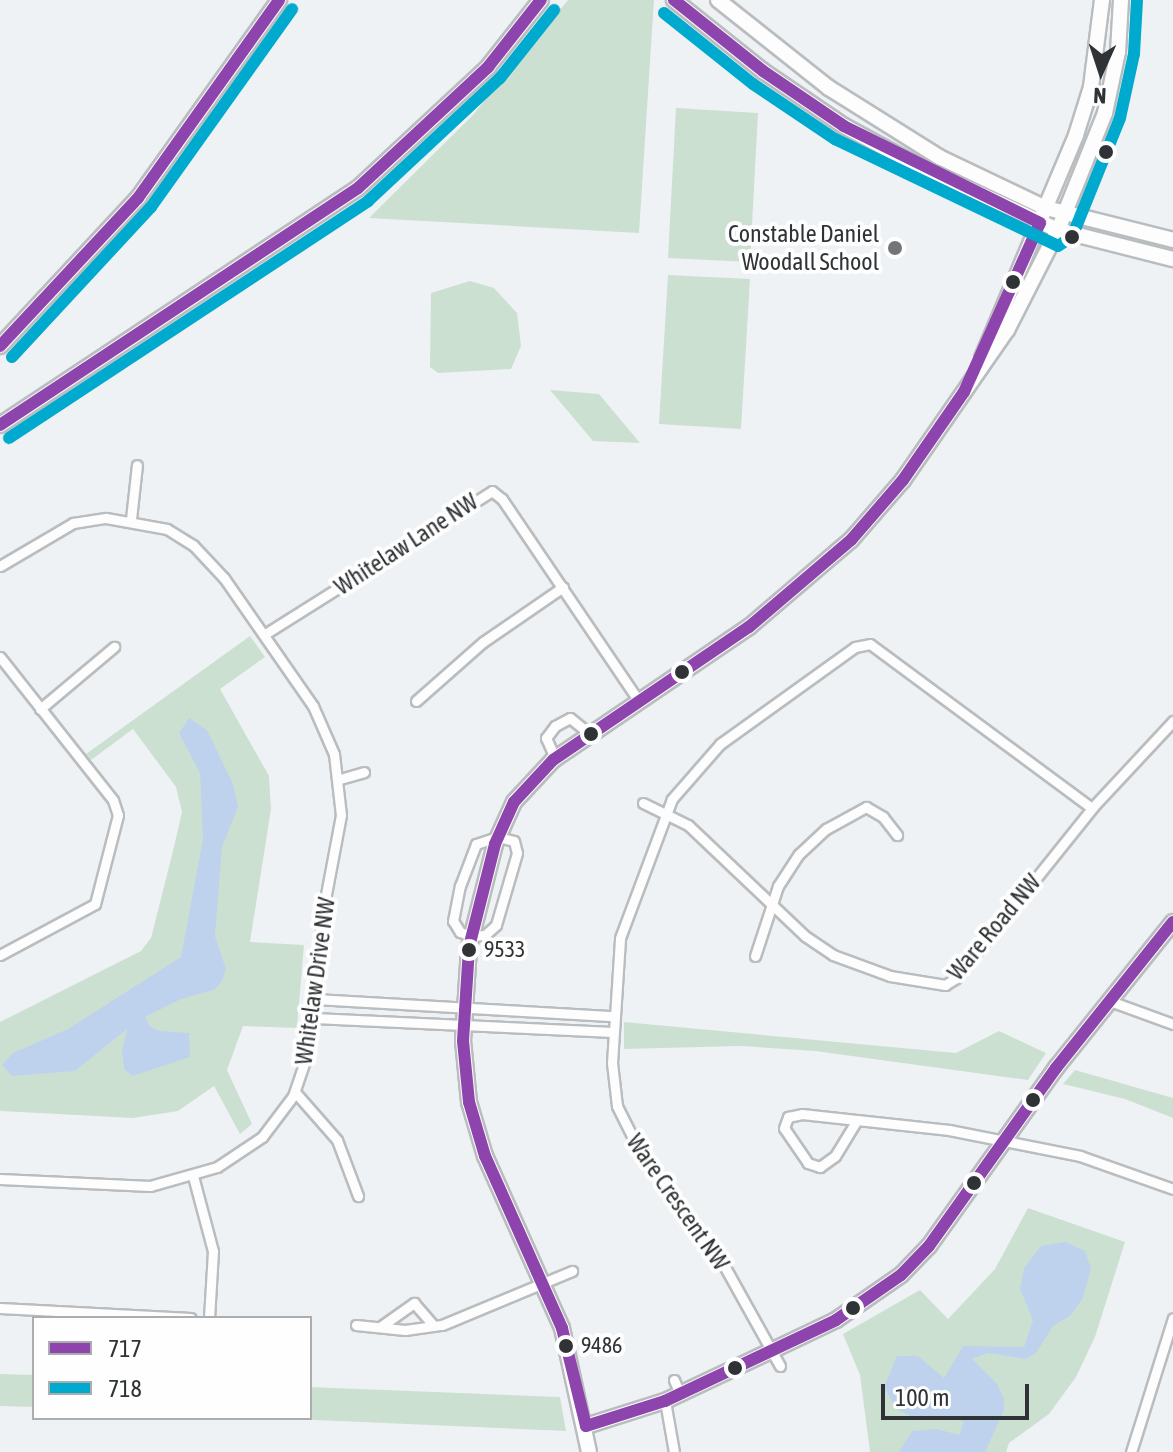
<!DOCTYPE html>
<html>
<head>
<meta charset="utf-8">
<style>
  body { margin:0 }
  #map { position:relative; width:1173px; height:1452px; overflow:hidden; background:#eff2f4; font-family:"Asap Condensed",sans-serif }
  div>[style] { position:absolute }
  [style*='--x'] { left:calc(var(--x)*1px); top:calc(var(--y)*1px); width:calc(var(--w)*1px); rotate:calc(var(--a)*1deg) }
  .green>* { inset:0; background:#cce0d2 }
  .water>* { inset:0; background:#bed2ee }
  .roads { filter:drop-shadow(2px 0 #babdbf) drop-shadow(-2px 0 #babdbf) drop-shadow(0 2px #babdbf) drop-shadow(0 -2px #babdbf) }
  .street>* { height:9px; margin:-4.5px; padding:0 4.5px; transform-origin:4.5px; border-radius:4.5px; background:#fdfdfd }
  .secondary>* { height:14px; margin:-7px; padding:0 7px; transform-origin:7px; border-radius:7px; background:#fdfdfd }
  .bus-1>* { height:12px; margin:-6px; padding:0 6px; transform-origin:6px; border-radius:6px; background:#8e44ad }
  .bus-2>* { height:12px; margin:-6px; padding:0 6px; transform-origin:6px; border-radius:6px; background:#00a9ce }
  .dots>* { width:22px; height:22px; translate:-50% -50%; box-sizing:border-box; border:4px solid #fefefe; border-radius:50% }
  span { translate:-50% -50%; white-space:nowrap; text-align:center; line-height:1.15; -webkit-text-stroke:8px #fefefe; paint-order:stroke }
  .bus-label { font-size:22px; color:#303335 }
  .left { translate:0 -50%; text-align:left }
  .poi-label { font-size:24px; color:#303335 }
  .right { translate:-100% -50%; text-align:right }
  .street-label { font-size:24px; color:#303335 }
  .legend { position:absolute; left:32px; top:1316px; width:280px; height:104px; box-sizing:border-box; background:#fefefe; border:2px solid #acadae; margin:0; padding:10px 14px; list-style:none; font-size:24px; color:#303335 }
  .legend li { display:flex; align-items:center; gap:16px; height:40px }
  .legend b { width:40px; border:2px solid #acadae }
  .north { position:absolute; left:1061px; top:32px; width:80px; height:80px; -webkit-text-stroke:6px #fefefe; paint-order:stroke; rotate:183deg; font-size:22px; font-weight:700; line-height:32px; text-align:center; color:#303335 }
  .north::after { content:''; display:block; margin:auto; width:28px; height:36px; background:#303335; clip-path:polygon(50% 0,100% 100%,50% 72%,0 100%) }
  .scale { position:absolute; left:881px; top:1384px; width:148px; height:36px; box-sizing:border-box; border:4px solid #303335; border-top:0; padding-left:10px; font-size:24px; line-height:28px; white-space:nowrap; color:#303335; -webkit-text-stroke:6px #fefefe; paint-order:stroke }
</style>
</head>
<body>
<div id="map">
  <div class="green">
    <div style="clip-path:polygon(568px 0,654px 0,639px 233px,369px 218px,472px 116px)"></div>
    <div style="clip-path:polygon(676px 108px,758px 113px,750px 262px,668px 258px)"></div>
    <div style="clip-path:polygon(668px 275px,750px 279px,741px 429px,659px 424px)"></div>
    <div style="clip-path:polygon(470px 281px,494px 288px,517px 313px,521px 346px,511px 369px,438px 373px,430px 367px,431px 293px)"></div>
    <div style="clip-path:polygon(550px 390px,599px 394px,640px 443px,593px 441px)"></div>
    <div style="clip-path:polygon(250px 636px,265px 657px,220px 689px,269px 776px,271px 809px,250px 942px,304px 945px,297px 1028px,243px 1026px,227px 1070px,252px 1124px,240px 1134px,214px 1086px,178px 1111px,133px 1118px,0 1111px,0 1022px,141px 951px,151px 938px,172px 855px,182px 812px,176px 787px,133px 729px,91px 760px,86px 754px)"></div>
    <div style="clip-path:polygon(624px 1022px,956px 1053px,999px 1031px,1046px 1053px,1028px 1080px,815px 1051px,741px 1046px,624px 1049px)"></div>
    <div style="clip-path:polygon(1075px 1070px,1173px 1098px,1173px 1118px,1125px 1099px,1063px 1084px)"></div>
    <div style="clip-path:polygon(1028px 1208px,1125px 1242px,1095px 1337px,1076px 1377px,1049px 1414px,1009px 1443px,1006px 1452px,870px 1452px,860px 1375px,843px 1334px,920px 1290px,948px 1319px,995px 1269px)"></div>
    <div style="clip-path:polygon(0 1374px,34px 1375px,34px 1407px,0 1406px)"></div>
    <div style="clip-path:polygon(310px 1387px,560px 1397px,566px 1431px,269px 1418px,310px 1418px)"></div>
  </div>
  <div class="water">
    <div style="clip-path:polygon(189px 718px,207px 730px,233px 784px,238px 807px,222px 847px,215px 936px,226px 969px,222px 981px,214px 990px,181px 999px,145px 1017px,150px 1027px,160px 1031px,189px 1033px,190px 1057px,132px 1076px,124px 1069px,122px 1051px,127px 1029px,75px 1071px,12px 1076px,2px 1065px,13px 1053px,68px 1029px,181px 957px,203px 839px,200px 773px,179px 733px)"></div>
    <div style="clip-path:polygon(1066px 1242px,1085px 1251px,1091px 1268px,1083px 1298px,1071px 1315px,1053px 1326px,1036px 1353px,1026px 1359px,988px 1353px,972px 1359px,997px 1384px,1004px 1399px,1004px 1410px,985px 1452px,899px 1452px,912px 1431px,937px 1429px,959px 1435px,964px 1422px,950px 1416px,913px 1417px,896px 1409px,884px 1387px,897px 1356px,918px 1356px,944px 1378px,963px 1346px,1024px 1347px,1033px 1320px,1020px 1289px,1024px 1268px,1041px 1246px)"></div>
  </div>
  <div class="roads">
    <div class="street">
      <div style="--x:131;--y:519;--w:54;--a:-83.7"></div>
      <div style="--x:0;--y:566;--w:85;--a:-30.5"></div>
      <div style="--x:73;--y:523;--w:33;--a:-9"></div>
      <div style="--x:106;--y:518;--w:62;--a:10.2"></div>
      <div style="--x:167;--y:529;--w:31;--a:32"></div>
      <div style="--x:193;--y:545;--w:45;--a:46.8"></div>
      <div style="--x:224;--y:578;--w:156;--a:55.2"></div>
      <div style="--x:313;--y:706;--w:52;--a:66.4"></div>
      <div style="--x:334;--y:754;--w:61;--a:83.5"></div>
      <div style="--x:341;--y:815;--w:97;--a:100.7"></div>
      <div style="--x:323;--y:910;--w:140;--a:95.8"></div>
      <div style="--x:309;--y:1049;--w:50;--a:108.8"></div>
      <div style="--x:293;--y:1096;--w:51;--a:127.1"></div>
      <div style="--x:262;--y:1137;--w:54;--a:146.3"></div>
      <div style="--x:217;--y:1167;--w:70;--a:164.2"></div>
      <div style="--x:150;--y:1186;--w:150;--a:-177.3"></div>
      <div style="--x:265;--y:634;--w:268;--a:-32.2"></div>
      <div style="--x:492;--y:491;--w:13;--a:39"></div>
      <div style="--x:502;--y:499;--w:244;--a:55.9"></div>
      <div style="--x:0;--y:657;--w:182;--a:51.7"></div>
      <div style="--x:113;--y:800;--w:16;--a:72"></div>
      <div style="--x:118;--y:815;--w:92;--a:104.5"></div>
      <div style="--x:95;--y:904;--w:108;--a:151.8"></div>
      <div style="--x:416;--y:701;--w:89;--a:-41.4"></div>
      <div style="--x:483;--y:642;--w:97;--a:-34.5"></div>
      <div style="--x:40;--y:709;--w:97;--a:-40"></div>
      <div style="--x:555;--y:758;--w:22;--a:-114"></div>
      <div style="--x:546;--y:738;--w:15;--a:-53"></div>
      <div style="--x:555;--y:726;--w:17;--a:-28"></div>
      <div style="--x:570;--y:718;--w:26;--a:39"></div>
      <div style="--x:340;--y:779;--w:25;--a:-16"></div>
      <div style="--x:643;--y:803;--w:50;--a:26.1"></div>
      <div style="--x:688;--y:825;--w:161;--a:43.5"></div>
      <div style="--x:805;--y:936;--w:34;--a:34"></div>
      <div style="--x:833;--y:955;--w:61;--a:20.2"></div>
      <div style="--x:890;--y:976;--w:56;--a:9.3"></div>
      <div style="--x:945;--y:985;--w:13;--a:-32"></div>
      <div style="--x:956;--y:978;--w:218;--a:-51.3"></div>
      <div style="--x:1092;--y:808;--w:119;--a:-47"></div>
      <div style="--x:498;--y:837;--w:16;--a:14"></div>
      <div style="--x:514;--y:841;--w:12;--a:76"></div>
      <div style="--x:517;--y:853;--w:75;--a:106.3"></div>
      <div style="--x:496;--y:925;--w:15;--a:138"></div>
      <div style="--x:485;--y:935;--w:14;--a:176"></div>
      <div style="--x:471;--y:936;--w:12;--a:-160"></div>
      <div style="--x:460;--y:932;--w:13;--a:-122"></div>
      <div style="--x:453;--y:921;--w:36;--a:-79"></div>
      <div style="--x:460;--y:886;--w:45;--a:-69.1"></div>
      <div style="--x:476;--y:844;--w:23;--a:-18"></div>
      <div style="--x:755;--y:956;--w:74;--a:-71.8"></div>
      <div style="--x:778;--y:886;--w:38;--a:-57"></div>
      <div style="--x:799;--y:854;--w:37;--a:-43"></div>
      <div style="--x:826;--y:829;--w:46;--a:-28.8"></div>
      <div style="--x:866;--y:807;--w:20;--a:30"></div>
      <div style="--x:883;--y:817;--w:23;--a:52"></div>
      <div style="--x:315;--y:999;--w:299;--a:3.3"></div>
      <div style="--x:1110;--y:1001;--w:67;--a:20.1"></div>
      <div style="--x:314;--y:1018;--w:299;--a:2.7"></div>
      <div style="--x:295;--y:1092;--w:64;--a:48.8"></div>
      <div style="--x:337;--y:1140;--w:60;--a:69.4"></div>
      <div style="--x:857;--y:1120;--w:42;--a:121.4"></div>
      <div style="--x:835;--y:1156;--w:19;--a:144"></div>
      <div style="--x:820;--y:1167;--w:13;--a:-162"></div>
      <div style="--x:808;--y:1163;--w:42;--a:-124.4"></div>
      <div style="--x:784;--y:1128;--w:12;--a:-70"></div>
      <div style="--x:788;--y:1117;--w:14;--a:-12"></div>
      <div style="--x:802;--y:1114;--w:55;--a:6.2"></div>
      <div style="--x:857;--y:1120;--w:93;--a:6.2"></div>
      <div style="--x:949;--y:1130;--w:134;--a:11.2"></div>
      <div style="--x:1080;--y:1156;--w:99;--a:19.5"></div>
      <div style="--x:193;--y:1176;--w:78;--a:75.1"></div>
      <div style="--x:213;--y:1251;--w:67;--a:93.4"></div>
      <div style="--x:0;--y:1308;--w:191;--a:3"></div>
      <div style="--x:356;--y:1325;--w:49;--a:5.8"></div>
      <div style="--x:405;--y:1330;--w:37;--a:-8"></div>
      <div style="--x:442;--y:1325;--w:141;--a:-22.6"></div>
      <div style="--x:380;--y:1327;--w:42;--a:-35.2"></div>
      <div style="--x:414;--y:1303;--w:30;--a:49"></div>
      <div style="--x:780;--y:1366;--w:119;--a:-119.1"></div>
      <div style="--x:722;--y:1262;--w:139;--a:-126.5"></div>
      <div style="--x:639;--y:1150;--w:49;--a:-116.6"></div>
      <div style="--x:617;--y:1106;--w:43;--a:-96.6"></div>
      <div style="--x:612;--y:1063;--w:125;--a:-86.3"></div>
      <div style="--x:620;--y:938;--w:148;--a:-69.5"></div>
      <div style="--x:672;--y:799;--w:73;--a:-48.9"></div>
      <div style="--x:720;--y:744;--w:166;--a:-35.7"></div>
      <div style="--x:855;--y:647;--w:15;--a:-11"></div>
      <div style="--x:870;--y:644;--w:276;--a:36.5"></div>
      <div style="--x:674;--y:1380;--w:15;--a:67"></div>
      <div style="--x:665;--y:1401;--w:52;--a:80"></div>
      <div style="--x:1131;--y:1452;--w:140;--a:-72.6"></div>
    </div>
    <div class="secondary">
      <div style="--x:674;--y:0;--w:114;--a:38.6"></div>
      <div style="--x:763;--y:71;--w:98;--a:34.2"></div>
      <div style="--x:844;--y:126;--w:72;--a:28.4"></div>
      <div style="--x:907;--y:160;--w:166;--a:24.9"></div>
      <div style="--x:1058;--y:230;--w:119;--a:14.2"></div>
      <div style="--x:718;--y:0;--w:142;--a:38.4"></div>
      <div style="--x:829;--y:88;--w:130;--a:32.1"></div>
      <div style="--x:939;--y:157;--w:119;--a:25.5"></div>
      <div style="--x:1046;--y:208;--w:131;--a:14.1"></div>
      <div style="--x:0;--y:346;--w:202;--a:-47"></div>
      <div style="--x:138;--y:198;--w:243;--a:-54.5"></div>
      <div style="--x:982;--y:358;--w:242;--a:-67.1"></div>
      <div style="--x:1076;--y:135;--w:50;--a:-72.6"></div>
      <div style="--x:1091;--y:87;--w:88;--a:-82.8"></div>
      <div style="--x:0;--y:425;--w:429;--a:-33.5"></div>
      <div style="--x:358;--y:188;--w:178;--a:-42.9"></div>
      <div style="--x:488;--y:67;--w:85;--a:-51.7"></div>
      <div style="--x:586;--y:1426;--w:83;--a:-17.6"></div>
      <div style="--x:665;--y:1401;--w:117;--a:-25.3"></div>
      <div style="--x:771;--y:1351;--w:72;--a:-25.5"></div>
      <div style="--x:836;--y:1320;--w:79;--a:-34.7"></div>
      <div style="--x:901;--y:1275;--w:40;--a:-46"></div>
      <div style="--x:929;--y:1246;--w:219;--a:-54.5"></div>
      <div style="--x:1056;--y:1068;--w:187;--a:-51.3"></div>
      <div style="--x:589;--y:1452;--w:127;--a:-102.3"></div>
      <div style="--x:562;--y:1328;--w:188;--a:-114.1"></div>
      <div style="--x:485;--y:1156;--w:56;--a:-106.5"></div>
      <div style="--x:469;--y:1102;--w:61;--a:-95.6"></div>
      <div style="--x:463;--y:1041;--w:94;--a:-86.3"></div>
      <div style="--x:469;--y:947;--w:106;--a:-75.8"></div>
      <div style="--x:495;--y:844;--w:46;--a:-65.7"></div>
      <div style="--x:514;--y:802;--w:57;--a:-47.1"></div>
      <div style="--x:553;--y:760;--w:237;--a:-34.2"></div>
      <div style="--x:749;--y:627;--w:134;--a:-40.5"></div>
      <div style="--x:851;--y:540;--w:79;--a:-49.1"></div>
      <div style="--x:903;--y:480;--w:183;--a:-55.3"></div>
      <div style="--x:1007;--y:330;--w:112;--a:-63"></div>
      <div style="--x:1058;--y:230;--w:126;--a:-68.1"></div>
      <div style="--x:1105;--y:113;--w:62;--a:-78"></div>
      <div style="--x:1118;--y:52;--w:52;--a:-86.7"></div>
    </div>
  </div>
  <div class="bus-1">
    <div style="--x:0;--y:346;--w:202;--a:-47"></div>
    <div style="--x:138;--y:198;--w:243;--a:-54.5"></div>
    <div style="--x:0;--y:425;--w:429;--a:-33.5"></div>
    <div style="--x:358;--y:188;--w:178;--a:-42.9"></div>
    <div style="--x:488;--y:67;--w:85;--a:-51.7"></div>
    <div style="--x:586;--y:1426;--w:101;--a:-103.8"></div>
    <div style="--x:562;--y:1328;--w:188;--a:-114.1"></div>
    <div style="--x:485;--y:1156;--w:56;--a:-106.5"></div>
    <div style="--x:469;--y:1102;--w:61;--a:-95.6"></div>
    <div style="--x:463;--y:1041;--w:94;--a:-86.3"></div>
    <div style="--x:469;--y:947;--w:106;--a:-75.8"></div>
    <div style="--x:495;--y:844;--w:46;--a:-65.7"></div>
    <div style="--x:514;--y:802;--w:57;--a:-47.1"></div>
    <div style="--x:553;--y:760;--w:237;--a:-34.2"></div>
    <div style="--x:749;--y:627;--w:134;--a:-40.5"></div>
    <div style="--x:851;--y:540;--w:79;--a:-49.1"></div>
    <div style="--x:903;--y:480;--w:107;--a:-55.3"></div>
    <div style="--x:964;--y:392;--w:185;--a:-65.8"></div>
    <div style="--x:1040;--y:223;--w:219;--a:-153.7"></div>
    <div style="--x:844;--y:126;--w:98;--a:-145.8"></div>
    <div style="--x:763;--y:71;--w:114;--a:-141.4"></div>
    <div style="--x:586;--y:1426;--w:83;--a:-17.6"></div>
    <div style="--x:665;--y:1401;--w:189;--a:-25.3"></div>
    <div style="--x:836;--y:1320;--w:79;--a:-34.7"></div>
    <div style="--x:901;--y:1275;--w:40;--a:-46"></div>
    <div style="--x:929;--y:1246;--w:219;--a:-54.5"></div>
    <div style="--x:1056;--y:1068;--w:187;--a:-51.3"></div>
  </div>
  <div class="bus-2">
    <div style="--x:664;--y:13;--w:114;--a:38.6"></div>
    <div style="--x:753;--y:84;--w:99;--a:33.9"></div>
    <div style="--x:835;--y:139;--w:247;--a:25.6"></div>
    <div style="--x:1058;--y:246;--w:17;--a:-33"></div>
    <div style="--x:1072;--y:237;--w:128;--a:-68"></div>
    <div style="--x:1120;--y:118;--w:66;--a:-77.7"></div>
    <div style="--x:1134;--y:54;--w:53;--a:-86.8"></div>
    <div style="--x:12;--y:357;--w:205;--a:-47.2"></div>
    <div style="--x:151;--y:207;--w:243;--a:-54.5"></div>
    <div style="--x:9;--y:438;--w:430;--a:-33.4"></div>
    <div style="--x:368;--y:201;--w:180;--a:-43"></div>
    <div style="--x:500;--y:78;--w:87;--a:-51.5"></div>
  </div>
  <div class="dots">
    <div style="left:1106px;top:152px;background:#303335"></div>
    <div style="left:1072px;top:237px;background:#303335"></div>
    <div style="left:895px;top:248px;background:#737678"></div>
    <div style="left:1013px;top:282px;background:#303335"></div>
    <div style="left:682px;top:672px;background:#303335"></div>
    <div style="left:591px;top:734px;background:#303335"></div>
    <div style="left:469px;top:950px;background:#303335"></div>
    <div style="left:1033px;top:1100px;background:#303335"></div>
    <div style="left:974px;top:1183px;background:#303335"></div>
    <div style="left:853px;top:1308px;background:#303335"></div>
    <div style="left:566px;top:1346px;background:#303335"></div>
    <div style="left:735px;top:1368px;background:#303335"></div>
  </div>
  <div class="bus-label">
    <span class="left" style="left:484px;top:950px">9533</span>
    <span class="left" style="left:581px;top:1346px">9486</span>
  </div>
  <div class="poi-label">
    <span class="right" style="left:879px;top:248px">Constable Daniel<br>Woodall School</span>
  </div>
  <div class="street-label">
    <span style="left:406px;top:544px;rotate:-33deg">Whitelaw Lane NW</span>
    <span style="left:994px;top:927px;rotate:-50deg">Ware Road NW</span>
    <span style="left:315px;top:981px;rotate:-82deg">Whitelaw Drive NW</span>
    <span style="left:678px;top:1202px;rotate:55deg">Ware Crescent NW</span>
  </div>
  <ul class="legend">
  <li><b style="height:10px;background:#8e44ad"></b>717</li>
  <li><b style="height:10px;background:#00a9ce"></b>718</li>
  </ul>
  <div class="north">N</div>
  <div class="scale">100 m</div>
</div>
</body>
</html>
